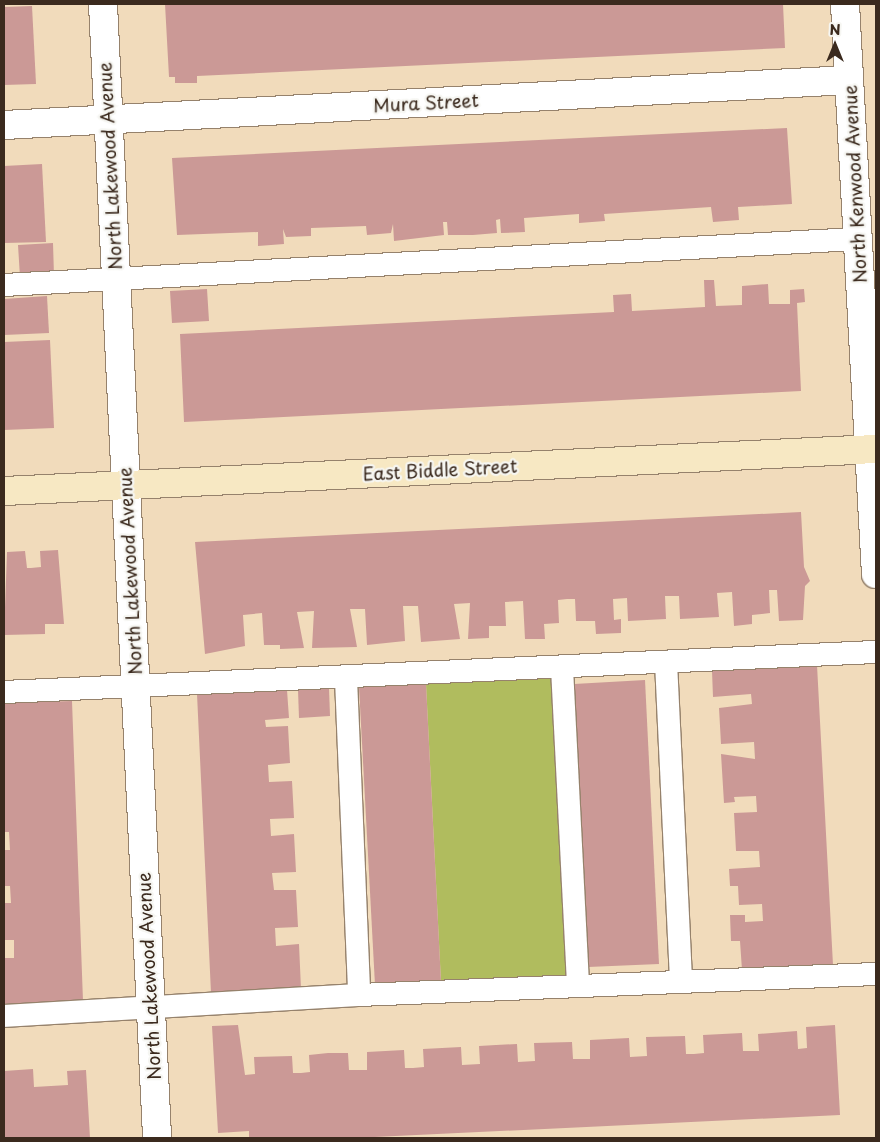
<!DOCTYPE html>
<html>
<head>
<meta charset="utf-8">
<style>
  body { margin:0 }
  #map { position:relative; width:880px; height:1142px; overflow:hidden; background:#f1dbbb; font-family:"Playpen Sans",sans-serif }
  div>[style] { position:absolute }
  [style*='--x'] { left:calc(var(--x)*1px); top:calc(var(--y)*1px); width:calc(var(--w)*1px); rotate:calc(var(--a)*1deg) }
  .green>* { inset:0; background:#b0bc5e }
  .building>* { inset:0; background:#cb9996 }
  .roads { filter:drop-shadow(1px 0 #96826c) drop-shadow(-1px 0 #96826c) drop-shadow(0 1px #96826c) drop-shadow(0 -1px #96826c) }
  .lane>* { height:22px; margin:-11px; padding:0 11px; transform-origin:11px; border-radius:11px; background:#fff }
  .street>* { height:28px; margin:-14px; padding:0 14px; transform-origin:14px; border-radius:14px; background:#fff }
  .secondary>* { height:28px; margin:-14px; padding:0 14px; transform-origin:14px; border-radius:14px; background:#f7e8c3 }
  span { translate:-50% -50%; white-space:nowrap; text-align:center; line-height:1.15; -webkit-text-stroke:4.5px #f6f6f2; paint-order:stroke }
  .street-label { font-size:18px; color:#3b2a1e }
  .frame { position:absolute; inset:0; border:5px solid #3b2a1e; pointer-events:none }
  .north { position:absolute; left:810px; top:20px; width:50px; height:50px; -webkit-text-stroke:4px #f6f6f2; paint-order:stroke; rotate:0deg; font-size:14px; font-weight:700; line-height:20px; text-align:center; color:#3b2a1e }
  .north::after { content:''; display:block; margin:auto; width:18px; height:22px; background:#3b2a1e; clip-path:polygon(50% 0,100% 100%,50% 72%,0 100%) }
</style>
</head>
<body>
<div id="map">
  <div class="green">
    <div style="clip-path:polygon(553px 677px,567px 977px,441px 982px,426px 684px)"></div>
  </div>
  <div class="building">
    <div style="clip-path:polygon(165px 4px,783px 4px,785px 48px,197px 76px,197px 83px,175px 83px,175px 77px,169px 77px)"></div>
    <div style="clip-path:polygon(32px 6px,36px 84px,4px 85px,4px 7px)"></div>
    <div style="clip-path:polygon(787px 128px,792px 204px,738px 207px,739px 220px,713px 222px,711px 207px,604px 214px,605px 221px,579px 223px,579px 214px,524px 218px,525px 232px,501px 233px,500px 219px,496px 220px,497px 233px,473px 235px,448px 235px,447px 222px,443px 222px,444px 235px,394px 241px,393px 224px,391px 233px,367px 235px,366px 226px,311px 228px,311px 236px,286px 237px,283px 229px,284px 244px,258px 246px,258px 232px,177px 235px,172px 158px)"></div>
    <div style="clip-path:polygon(42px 164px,46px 242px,4px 243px,4px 166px)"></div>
    <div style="clip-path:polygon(53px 243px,54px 276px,20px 277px,18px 245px)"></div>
    <div style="clip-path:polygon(704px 280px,714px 280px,716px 306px,742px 305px,742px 286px,768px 284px,769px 304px,790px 304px,790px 290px,804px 289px,805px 302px,797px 303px,801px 391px,184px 422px,180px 334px,614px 312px,613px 295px,631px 294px,632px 311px,705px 307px)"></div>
    <div style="clip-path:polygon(207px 289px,209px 321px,172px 323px,170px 291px)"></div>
    <div style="clip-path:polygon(47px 296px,49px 333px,4px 335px,4px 299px)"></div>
    <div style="clip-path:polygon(50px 340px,54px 428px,4px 430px,4px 342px)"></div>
    <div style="clip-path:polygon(801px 512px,804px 567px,810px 581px,805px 586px,803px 620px,779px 621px,777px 590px,769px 590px,770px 613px,752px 615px,752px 624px,734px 626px,732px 592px,717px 593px,719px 617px,680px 619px,679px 596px,665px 596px,666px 619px,628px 621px,627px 598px,613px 599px,614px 620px,621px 619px,621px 633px,596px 634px,595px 621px,576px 621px,575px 599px,567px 599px,558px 600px,559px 623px,544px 624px,545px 639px,525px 639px,523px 601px,505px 602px,506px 626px,489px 626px,489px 638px,468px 639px,470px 603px,454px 604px,460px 639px,421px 642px,418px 606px,403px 606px,405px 641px,367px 645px,365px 609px,350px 609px,357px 647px,312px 648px,314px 611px,297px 612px,304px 648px,280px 649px,280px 645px,264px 645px,262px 613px,243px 615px,245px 646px,205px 654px,195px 542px)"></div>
    <div style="clip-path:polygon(58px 550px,64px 624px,45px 624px,45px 634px,4px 635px,7px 552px,25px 551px,27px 568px,31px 568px,41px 567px,40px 551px)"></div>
    <div style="clip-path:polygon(817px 665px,833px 965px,742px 970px,740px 941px,731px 941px,730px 915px,745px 915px,745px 922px,763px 921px,762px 904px,739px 905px,738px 886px,730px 886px,729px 869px,760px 867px,759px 851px,736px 851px,734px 813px,757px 812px,756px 796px,734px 797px,735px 802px,724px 803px,721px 754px,755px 759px,754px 742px,721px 744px,719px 708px,752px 704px,751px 694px,713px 697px,712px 671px)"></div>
    <div style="clip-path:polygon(645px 680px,659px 964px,588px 967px,574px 684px)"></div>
    <div style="clip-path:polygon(426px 684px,441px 982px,375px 985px,359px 687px)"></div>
    <div style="clip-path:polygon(329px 688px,330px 716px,299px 718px,298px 690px)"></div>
    <div style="clip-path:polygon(287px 690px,289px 718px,265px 720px,266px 727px,288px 726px,290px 763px,268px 765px,269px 782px,292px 781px,294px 818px,270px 819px,271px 836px,294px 834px,296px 872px,272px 873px,274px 890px,296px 890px,298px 927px,275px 928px,276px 946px,299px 944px,301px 989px,211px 993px,197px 694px)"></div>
    <div style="clip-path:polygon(72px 701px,83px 1001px,4px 1004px,4px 958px,14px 958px,14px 940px,4px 940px,4px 903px,11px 903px,10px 886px,4px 886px,4px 850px,10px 850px,9px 832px,4px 832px,4px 703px)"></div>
    <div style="clip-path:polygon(238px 1025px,245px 1075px,255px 1074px,254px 1057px,292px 1056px,293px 1073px,301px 1073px,310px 1072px,309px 1055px,328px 1053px,348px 1053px,349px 1070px,367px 1070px,367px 1052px,404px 1050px,405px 1068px,413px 1068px,424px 1067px,423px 1049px,461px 1047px,462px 1065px,480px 1064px,479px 1046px,496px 1045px,517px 1044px,518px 1062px,535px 1061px,534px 1043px,572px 1042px,573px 1059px,590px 1059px,590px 1040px,609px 1039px,629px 1038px,630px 1057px,647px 1056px,646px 1037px,685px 1036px,686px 1054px,694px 1054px,704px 1053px,703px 1035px,742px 1033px,743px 1051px,759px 1051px,758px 1034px,797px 1031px,798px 1049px,807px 1048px,806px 1027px,835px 1025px,840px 1115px,354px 1138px,249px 1138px,249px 1131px,218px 1133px,212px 1026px)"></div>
    <div style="clip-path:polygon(33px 1069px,34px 1087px,68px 1085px,67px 1071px,86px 1070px,90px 1138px,4px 1138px,4px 1071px)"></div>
  </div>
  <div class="roads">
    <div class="lane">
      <div style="--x:4;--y:285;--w:854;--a:-3.09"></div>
      <div style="--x:666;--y:662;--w:318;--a:87.3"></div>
      <div style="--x:562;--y:668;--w:317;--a:87.1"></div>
      <div style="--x:346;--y:679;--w:316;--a:87.6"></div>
      <div style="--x:4;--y:692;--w:873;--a:-2.63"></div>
      <div style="--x:4;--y:1016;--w:356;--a:-3.4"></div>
      <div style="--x:359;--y:995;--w:517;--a:-2.33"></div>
    </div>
    <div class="street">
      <div style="--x:103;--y:4;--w:1135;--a:87.27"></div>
      <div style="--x:845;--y:4;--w:571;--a:86.89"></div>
      <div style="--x:4;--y:125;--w:846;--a:-3.05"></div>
    </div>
    <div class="secondary">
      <div style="--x:4;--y:491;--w:873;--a:-2.76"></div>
    </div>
  </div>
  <div class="street-label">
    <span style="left:426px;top:103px;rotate:-3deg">Mura Street</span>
    <span style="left:110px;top:166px;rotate:-93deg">North Lakewood Avenue</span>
    <span style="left:855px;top:184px;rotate:-93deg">North Kenwood Avenue</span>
    <span style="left:440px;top:470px;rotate:-3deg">East Biddle Street</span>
    <span style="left:130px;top:571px;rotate:-93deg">North Lakewood Avenue</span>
    <span style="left:149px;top:976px;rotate:-93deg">North Lakewood Avenue</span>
  </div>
  <div class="frame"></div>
  <div class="north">N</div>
</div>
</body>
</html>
